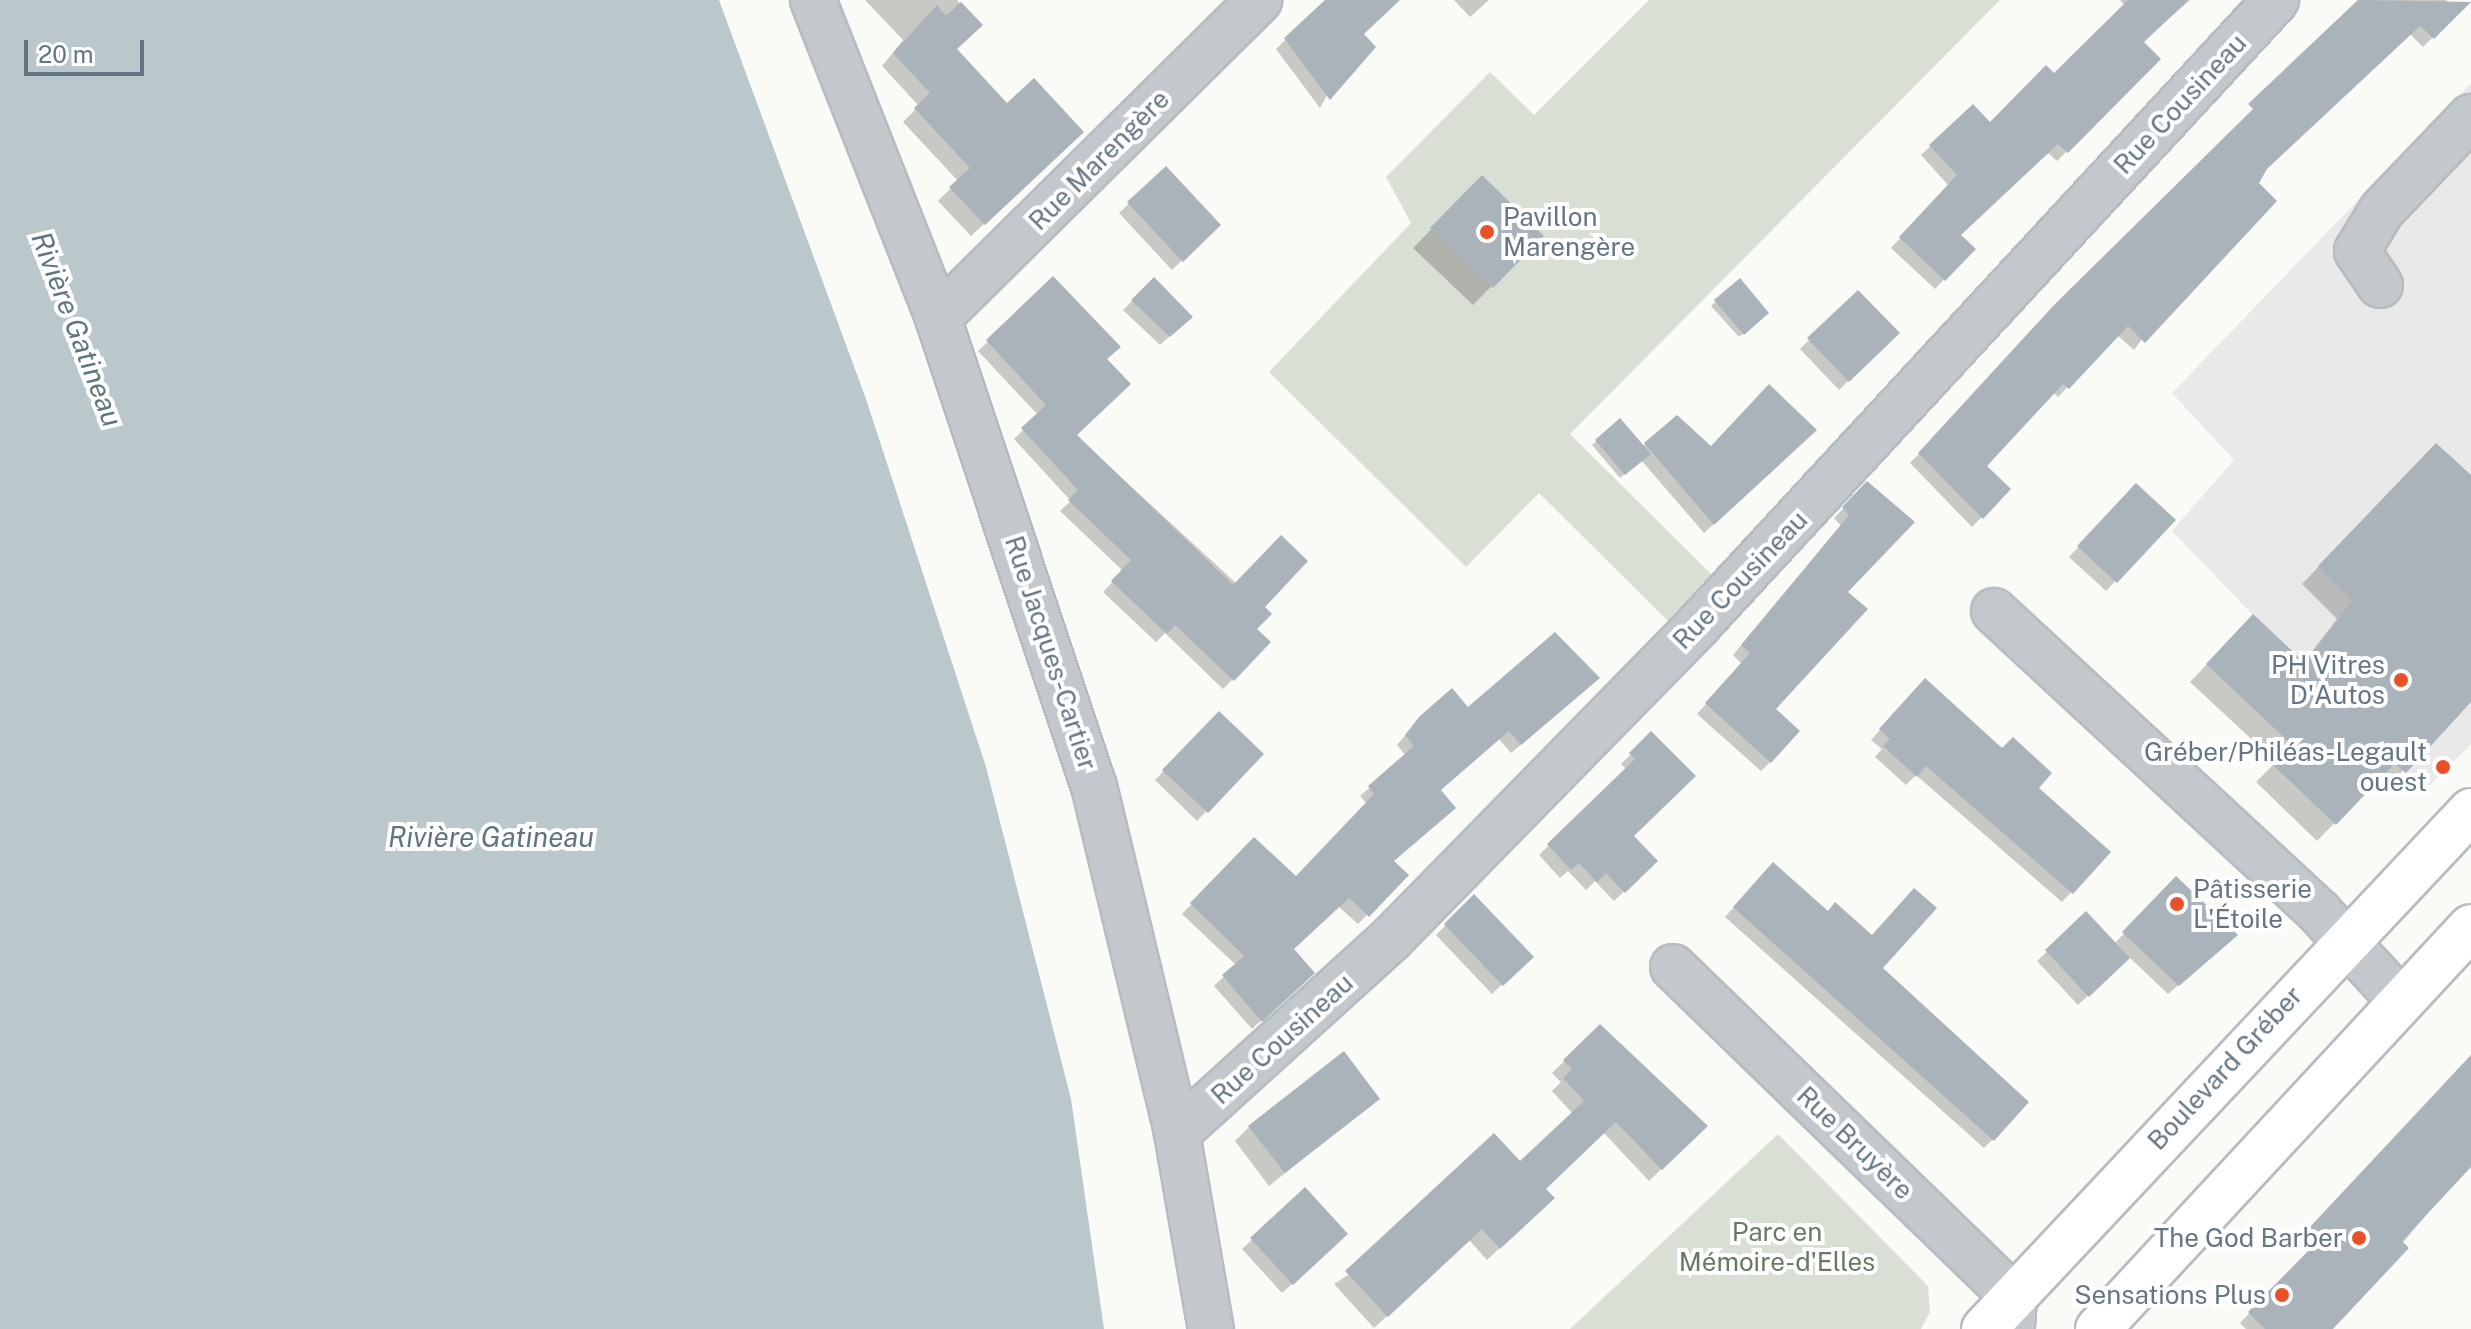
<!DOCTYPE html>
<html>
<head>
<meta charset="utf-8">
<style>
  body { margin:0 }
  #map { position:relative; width:2471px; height:1329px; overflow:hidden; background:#fafaf7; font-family:"Public Sans",sans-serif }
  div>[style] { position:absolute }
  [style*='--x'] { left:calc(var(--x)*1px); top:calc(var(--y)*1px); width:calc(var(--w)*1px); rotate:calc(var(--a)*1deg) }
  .built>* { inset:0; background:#e8e9e8 }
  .green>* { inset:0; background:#dadfd6 }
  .water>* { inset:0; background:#bac7cb }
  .shadow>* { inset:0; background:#0003 }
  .building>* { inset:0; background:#aab3b9 }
  .roads { filter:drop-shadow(2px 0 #b6bcc0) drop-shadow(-2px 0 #b6bcc0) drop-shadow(0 2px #b6bcc0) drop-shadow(0 -2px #b6bcc0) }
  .minor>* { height:44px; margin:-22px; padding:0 22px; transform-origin:22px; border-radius:22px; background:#c3c8cc }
  .major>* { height:44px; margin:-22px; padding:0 22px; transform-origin:22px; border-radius:22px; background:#fff }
  .dots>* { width:22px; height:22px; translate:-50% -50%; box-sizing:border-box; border:4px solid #fff; border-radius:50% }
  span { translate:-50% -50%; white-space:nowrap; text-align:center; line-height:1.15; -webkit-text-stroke:8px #fff; paint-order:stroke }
  .street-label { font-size:26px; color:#647683 }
  .poi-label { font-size:26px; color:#647683 }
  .left { translate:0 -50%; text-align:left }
  .right { translate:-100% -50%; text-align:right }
  .park-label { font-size:26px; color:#687a63 }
  .water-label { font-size:28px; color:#5e767d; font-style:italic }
  .scale { position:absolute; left:24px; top:40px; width:120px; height:36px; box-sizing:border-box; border:4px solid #647683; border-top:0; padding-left:10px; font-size:24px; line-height:28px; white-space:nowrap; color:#647683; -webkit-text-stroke:6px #fff; paint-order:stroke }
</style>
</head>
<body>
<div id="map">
  <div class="built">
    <div style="clip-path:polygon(2471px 83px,2471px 744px,2423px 792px,2172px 531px,2234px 460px,2172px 393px)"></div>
  </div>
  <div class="green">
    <div style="clip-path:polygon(1649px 0,2000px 0,1570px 434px,1713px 576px,1668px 621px,1539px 493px,1466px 567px,1269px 372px,1411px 223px,1386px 177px,1490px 72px,1534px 115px)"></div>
    <div style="clip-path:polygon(1778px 1134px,1928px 1286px,1930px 1312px,1921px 1329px,1570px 1329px)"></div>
  </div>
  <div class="water">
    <div style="clip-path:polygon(0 0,719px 0,866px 399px,986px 767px,1071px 1099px,1104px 1329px,0 1329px)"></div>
  </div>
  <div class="shadow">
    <div style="clip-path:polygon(865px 0,957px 0,980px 25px,955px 49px,1007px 106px,1069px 144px,971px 236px,938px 201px,958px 181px,903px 122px,919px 106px,882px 66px,903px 40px)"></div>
    <div style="clip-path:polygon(1327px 0,1397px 0,1361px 34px,1320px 108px,1276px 49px)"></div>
    <div style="clip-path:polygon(1454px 0,1489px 0,1470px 17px)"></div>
    <div style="clip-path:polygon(2120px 0,2190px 0,2142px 43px,2158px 59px,2057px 161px,2047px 152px,1959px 235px,1973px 249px,1935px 289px,1891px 248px,1949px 186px,1921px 155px,1973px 106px,1990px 125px,2054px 76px,2125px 6px)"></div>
    <div style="clip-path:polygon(2359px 0,2446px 0,2458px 12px,2423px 47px,2410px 34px,2264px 169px,2134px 350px,2117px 335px,2058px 397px,2053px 392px,1984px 466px,2009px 489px,1972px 527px,1910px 463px)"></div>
    <div style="clip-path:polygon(1166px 169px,1219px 225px,1172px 270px,1119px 213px)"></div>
    <div style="clip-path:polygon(1482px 178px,1541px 236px,1473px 305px,1413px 248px)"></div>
    <div style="clip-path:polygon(1053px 279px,1105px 360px,1075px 435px,1262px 607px,1254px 630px,1268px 643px,1223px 689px,1165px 633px,1156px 642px,1103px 592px,1123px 571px,1060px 511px,1071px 501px,1014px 439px,1038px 415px,978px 351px)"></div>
    <div style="clip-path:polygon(1154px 280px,1181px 326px,1160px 345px,1123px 310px)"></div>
    <div style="clip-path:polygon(1739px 281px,1767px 313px,1739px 337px,1711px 306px)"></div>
    <div style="clip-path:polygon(1858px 292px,1897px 333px,1839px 390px,1800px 349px)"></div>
    <div style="clip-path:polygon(1677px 417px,1711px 448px,1805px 439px,1704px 533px,1641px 460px,1620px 478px,1592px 445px,1620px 421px,1642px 447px)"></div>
    <div style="clip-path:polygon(2436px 446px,2471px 477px,2471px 699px,2387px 788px,2377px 779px,2317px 841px,2256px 782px,2276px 762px,2190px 682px,2237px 633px,2303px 663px,2337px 619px,2302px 584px)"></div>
    <div style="clip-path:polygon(1867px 484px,1846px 592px,1773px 709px,1770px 762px,1761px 771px,1697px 714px,1742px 664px,1733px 655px,1841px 526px,1834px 518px)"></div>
    <div style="clip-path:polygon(2136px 486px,2174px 520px,2106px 591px,2069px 557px)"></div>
    <div style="clip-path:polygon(1588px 687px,1511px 753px,1499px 739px,1439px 790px,1392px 861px,1406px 875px,1358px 924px,1338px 906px,1292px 949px,1312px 973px,1252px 1029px,1214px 986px,1236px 965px,1182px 914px,1254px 839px,1296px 879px,1367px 804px,1360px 796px,1406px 756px,1397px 745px,1421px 717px)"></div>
    <div style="clip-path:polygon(1916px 690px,2108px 853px,2062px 902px,1916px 775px,1906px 785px,1875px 757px,1882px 749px,1871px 740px)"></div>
    <div style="clip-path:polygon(1219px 713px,1261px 754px,1197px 821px,1155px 780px)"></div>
    <div style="clip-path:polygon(1651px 734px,1632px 836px,1656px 861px,1614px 901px,1595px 881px,1586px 890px,1568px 871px,1560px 878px,1539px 855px,1627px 770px,1621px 764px)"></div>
    <div style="clip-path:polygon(1765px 873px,1880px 969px,1993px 1139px,1984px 1148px,1725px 917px)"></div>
    <div style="clip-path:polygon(2176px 879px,2226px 944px,2168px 994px,2129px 957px,2078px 1005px,2037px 961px,2086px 914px,2114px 944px)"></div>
    <div style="clip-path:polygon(1474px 897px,1531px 957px,1492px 994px,1436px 935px)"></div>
    <div style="clip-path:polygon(1600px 1027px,1705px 1126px,1649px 1181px,1603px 1132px,1544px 1189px,1540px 1210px,1487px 1260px,1469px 1240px,1374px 1328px,1334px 1284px,1520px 1164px,1573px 1114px,1552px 1091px,1561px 1082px,1552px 1073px)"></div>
    <div style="clip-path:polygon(2471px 1055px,2471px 1162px,2330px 1329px,2246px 1329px,2240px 1323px,2312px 1250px,2301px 1239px)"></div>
    <div style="clip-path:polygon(1378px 1098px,1269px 1186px,1235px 1141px,1249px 1127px)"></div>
    <div style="clip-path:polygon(1305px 1190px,1336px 1244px,1282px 1293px,1242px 1249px)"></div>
  </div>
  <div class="building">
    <div style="clip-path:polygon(1325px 0,1400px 0,1364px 34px,1376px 47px,1330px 100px,1284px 38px)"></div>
    <div style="clip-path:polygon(2128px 0,2188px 0,2144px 42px,2161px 59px,2068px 153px,2058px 144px,1961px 235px,1976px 249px,1945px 281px,1899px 237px,1957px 175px,1929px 145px,1973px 104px,1990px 122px,2046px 65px,2054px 73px)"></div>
    <div style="clip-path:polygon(2358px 0,2471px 2px,2434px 39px,2420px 26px,2267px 169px,2259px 183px,2277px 201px,2145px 343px,2128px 326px,2069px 389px,2063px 384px,1987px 466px,2011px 489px,1983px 519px,1918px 453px,2054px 305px,2253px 109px,2248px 104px)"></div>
    <div style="clip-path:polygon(961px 2px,983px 25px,957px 49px,1007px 103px,1034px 78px,1084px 132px,985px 225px,949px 187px,970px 168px,914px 108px,930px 93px,893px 53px,937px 5px,946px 16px)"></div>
    <div style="clip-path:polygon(1166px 166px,1221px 225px,1183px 262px,1127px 202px)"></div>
    <div style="clip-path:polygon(1482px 175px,1544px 236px,1493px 288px,1430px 228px)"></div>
    <div style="clip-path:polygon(1053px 276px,1121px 347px,1107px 359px,1131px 384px,1077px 435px,1233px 585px,1281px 535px,1308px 561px,1265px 607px,1272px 614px,1257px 629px,1271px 642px,1234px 681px,1175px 625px,1167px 634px,1111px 581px,1131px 560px,1068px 500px,1078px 490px,1021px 428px,1046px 405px,986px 340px)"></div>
    <div style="clip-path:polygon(1154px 277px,1193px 317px,1170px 337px,1131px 300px)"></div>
    <div style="clip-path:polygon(1740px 278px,1769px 313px,1744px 335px,1714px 300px)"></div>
    <div style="clip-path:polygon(1858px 290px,1900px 333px,1849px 382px,1807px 338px)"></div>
    <div style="clip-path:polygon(1769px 384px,1817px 430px,1714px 525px,1644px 443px,1677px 415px,1711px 446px)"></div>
    <div style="clip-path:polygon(1620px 418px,1651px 454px,1625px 475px,1595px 440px)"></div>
    <div style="clip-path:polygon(2436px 443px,2471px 475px,2471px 702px,2406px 773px,2395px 763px,2336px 825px,2272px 764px,2291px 744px,2206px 664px,2253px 614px,2305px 663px,2352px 601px,2318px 566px)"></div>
    <div style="clip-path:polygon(1867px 481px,1915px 522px,1848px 592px,1868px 609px,1776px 709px,1800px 731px,1771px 763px,1705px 703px,1750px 653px,1741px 645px,1849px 515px,1842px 507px)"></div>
    <div style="clip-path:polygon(2136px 483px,2176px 520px,2117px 583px,2077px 546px)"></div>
    <div style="clip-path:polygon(1555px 632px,1600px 678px,1521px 745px,1509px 731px,1441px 790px,1456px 808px,1394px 861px,1409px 875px,1369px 917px,1349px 898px,1294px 949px,1315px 973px,1262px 1022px,1222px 975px,1244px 956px,1190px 903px,1254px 837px,1296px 876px,1374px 794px,1368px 786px,1414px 746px,1405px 735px,1420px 716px,1452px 688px,1468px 707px)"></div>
    <div style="clip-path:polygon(1925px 678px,2002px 748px,2013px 737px,2052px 773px,2039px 788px,2111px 852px,2073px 894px,1926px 766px,1917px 777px,1883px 746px,1890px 739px,1879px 729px)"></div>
    <div style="clip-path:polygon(1219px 711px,1264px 754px,1208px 813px,1162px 770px)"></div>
    <div style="clip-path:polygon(1651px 731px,1696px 776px,1634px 836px,1658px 861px,1625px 893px,1606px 873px,1597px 882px,1579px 863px,1571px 870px,1547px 844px,1635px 759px,1629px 753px)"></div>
    <div style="clip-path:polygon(1773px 862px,1828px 911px,1835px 902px,1872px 935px,1914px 888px,1937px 908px,1883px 968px,2029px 1102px,1994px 1141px,1733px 907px)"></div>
    <div style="clip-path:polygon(2176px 876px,2238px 935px,2179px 986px,2122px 932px)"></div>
    <div style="clip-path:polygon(1474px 894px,1534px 957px,1503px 986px,1444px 924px)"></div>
    <div style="clip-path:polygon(2086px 911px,2130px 958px,2089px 997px,2045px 950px)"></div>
    <div style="clip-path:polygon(1600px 1024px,1708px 1126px,1662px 1170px,1616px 1122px,1546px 1189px,1555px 1198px,1500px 1249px,1482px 1229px,1388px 1317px,1345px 1271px,1494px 1133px,1520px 1161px,1584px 1101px,1563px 1078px,1572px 1069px,1563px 1060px)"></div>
    <div style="clip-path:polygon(1344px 1051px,1380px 1099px,1285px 1173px,1248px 1126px)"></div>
    <div style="clip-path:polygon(2471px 1055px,2471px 1167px,2402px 1241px,2409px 1248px,2333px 1329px,2265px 1329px,2248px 1312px,2320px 1239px,2309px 1228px)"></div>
    <div style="clip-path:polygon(1305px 1187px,1348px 1234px,1293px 1285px,1250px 1238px)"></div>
  </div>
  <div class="roads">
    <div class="minor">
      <div style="--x:813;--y:0;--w:342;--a:68.5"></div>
      <div style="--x:938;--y:318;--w:493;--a:71.6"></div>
      <div style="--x:1094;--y:786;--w:357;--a:76.5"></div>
      <div style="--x:1177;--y:1133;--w:199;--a:80.2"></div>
      <div style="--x:2380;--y:285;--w:41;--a:-124.1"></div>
      <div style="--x:2357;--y:251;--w:48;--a:-58.6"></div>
      <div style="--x:2382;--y:210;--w:129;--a:-46.3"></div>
      <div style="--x:938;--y:318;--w:452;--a:-44.7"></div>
      <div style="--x:1994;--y:611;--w:443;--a:42.8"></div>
      <div style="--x:2319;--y:912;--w:118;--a:47.4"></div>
      <div style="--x:1673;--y:967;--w:475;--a:44.1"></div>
      <div style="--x:2014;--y:1298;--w:31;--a:94"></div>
      <div style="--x:1177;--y:1133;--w:289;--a:-42.2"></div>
      <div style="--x:1391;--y:939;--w:441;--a:-45.6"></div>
      <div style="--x:1699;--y:624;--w:850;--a:-47.24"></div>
    </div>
    <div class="major">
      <div style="--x:1984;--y:1329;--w:711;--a:-46.77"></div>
      <div style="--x:2098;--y:1329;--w:548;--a:-47.14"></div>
    </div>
  </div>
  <div class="dots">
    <div style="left:1487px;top:232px;background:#e95028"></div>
    <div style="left:2401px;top:680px;background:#e95028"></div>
    <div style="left:2443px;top:767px;background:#e95028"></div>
    <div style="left:2177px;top:904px;background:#e95028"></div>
    <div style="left:2359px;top:1238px;background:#e95028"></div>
    <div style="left:2282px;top:1295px;background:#e95028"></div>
  </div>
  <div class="street-label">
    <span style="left:2180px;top:104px;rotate:-47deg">Rue Cousineau</span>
    <span style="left:1099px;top:160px;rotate:-45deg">Rue Marengère</span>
    <span style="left:1740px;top:580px;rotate:-46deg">Rue Cousineau</span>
    <span style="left:1051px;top:653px;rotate:72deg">Rue Jacques-Cartier</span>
    <span style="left:1282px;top:1039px;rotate:-42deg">Rue Cousineau</span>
    <span style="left:2225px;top:1068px;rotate:-47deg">Boulevard Gréber</span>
    <span style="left:1855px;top:1143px;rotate:44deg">Rue Bruyère</span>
  </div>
  <div class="poi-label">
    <span class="left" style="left:1503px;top:232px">Pavillon<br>Marengère</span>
    <span class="right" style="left:2385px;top:680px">PH Vitres<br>D'Autos</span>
    <span class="right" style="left:2427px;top:767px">Gréber/Philéas-Legault<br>ouest</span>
    <span class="left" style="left:2193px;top:904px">Pâtisserie<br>L'Étoile</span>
    <span class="right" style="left:2343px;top:1238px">The God Barber</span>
    <span class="right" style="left:2266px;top:1295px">Sensations Plus</span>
  </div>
  <div class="park-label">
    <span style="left:1777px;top:1247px">Parc en<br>Mémoire-d'Elles</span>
  </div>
  <div class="water-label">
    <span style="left:77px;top:329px;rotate:69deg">Rivière Gatineau</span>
    <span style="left:491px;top:837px">Rivière Gatineau</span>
  </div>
  <div class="scale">20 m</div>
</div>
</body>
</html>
